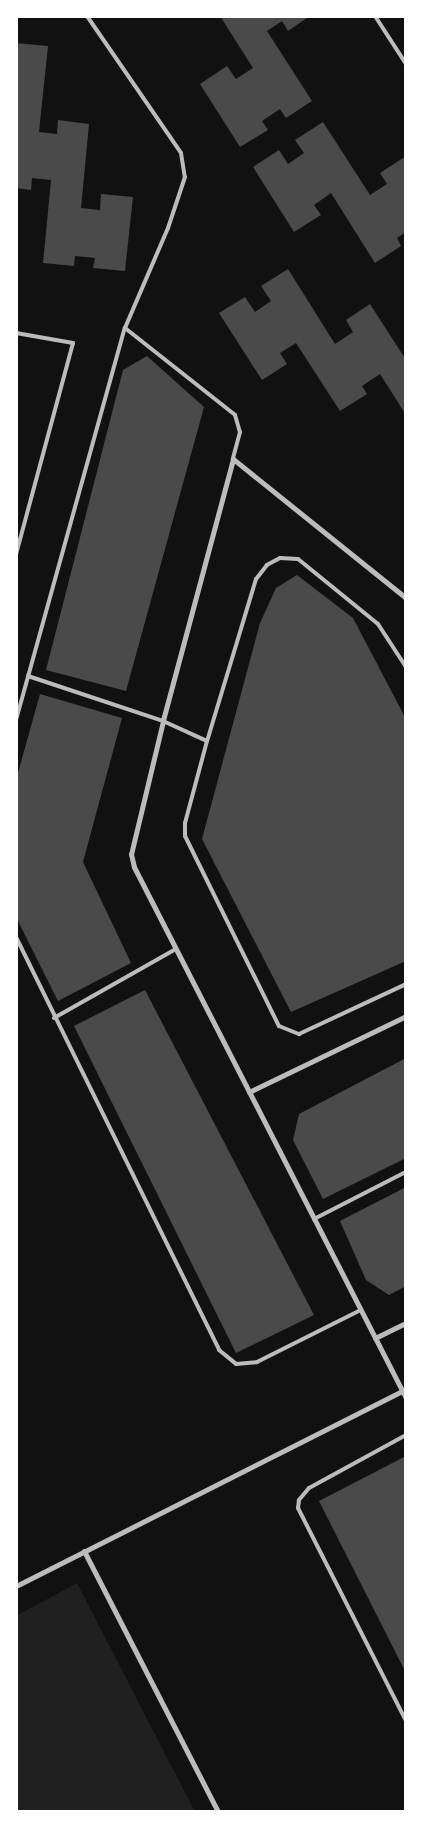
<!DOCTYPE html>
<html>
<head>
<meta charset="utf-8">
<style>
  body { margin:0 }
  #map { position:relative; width:422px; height:1828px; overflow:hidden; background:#111; font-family:"PT Sans",sans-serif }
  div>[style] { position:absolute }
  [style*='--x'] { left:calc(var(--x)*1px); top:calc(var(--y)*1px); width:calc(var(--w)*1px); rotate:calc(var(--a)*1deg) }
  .green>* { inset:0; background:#202020 }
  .building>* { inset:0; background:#4a4a4a }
  .service>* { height:4px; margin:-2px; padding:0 2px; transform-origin:2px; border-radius:2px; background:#bcbcbc }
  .minor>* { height:5px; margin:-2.5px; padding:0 2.5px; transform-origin:2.5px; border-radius:2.5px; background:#bcbcbc }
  span { translate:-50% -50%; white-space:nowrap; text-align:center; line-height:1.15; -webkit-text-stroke:4px #fff; paint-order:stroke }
  .frame { position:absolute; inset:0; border:18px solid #fff; pointer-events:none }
</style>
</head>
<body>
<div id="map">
  <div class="green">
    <div style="clip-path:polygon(77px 1583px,195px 1812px,16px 1812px,16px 1616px)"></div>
  </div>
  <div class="building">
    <div style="clip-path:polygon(220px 16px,310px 16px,288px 31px,282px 21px,267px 31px,312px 101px,286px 118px,280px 109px,262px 121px,268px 130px,240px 147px,200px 84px,227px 66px,236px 79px,253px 68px)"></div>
    <div style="clip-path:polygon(16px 43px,48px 46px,39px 132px,57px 134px,58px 120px,89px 124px,81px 208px,100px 210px,101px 194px,133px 197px,125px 271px,93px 268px,95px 258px,75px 256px,74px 266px,43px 263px,51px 180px,32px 178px,31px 190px,16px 188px)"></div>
    <div style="clip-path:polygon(323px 122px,370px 195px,387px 184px,380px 173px,406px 156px,406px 232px,397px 238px,401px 246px,375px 263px,331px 193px,314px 205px,321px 215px,294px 232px,253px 167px,279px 150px,288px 164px,304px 153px,295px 140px)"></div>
    <div style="clip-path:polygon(288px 269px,335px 344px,353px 332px,346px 320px,370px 304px,406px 360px,406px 415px,380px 374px,362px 386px,367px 394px,340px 411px,296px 343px,280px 353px,287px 364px,262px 380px,219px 313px,245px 297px,255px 312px,271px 301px,261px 286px)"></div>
    <div style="clip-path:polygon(147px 356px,204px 407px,126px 691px,46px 670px,123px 370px)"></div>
    <div style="clip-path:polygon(297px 575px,353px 618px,406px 719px,406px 961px,291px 1012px,202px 839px,260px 623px,276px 588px)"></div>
    <div style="clip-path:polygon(40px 694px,122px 718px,83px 862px,131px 963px,58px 1001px,16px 917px,16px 780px)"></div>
    <div style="clip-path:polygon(145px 990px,314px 1315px,236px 1353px,74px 1026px)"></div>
    <div style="clip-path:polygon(406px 1058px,406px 1158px,323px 1199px,293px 1140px,299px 1114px)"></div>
    <div style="clip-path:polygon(406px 1187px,406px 1286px,389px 1295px,366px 1280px,340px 1221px)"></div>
    <div style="clip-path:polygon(406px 1456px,406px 1673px,319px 1501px)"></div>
  </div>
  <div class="service">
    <div style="--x:87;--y:16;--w:166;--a:55.5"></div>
    <div style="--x:181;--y:153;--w:24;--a:81"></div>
    <div style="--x:185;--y:177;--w:54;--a:108.4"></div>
    <div style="--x:168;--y:228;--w:109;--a:113.3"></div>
    <div style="--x:375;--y:16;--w:57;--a:57.1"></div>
    <div style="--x:16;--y:333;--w:58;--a:10"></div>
    <div style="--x:73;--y:343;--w:219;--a:105.1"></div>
    <div style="--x:406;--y:667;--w:51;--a:-123.1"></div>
    <div style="--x:378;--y:624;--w:103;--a:-140.9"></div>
    <div style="--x:298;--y:559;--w:18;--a:-177"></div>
    <div style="--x:280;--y:558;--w:15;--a:152"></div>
    <div style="--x:267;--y:565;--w:18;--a:128"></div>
    <div style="--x:256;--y:579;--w:169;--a:106.8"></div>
    <div style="--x:207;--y:741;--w:85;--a:105"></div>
    <div style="--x:185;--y:823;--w:13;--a:90"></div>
    <div style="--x:185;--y:836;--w:212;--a:63.7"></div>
    <div style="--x:279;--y:1026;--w:22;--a:22"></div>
    <div style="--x:299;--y:1034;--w:118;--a:-25"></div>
    <div style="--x:28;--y:676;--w:142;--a:18.4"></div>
    <div style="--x:163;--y:721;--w:48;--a:24.4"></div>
    <div style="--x:16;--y:720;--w:407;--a:-74.5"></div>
    <div style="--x:125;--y:328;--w:140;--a:38.3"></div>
    <div style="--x:235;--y:415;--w:18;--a:74"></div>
    <div style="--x:240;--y:432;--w:28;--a:105"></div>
    <div style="--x:16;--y:937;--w:460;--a:63.8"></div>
    <div style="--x:219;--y:1350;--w:22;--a:39"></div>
    <div style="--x:236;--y:1364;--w:21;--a:-5"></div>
    <div style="--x:257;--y:1362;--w:116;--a:-26.6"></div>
    <div style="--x:54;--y:1018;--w:140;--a:-29.5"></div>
    <div style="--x:314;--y:1219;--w:103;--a:-27.1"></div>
    <div style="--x:406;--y:1435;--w:111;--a:151.3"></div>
    <div style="--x:309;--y:1488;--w:16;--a:130"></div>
    <div style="--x:299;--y:1500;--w:8;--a:97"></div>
    <div style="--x:298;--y:1508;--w:239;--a:63.1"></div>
  </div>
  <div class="minor">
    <div style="--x:406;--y:598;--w:222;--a:-141.2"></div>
    <div style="--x:233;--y:459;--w:271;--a:105"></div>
    <div style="--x:163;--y:721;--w:137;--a:103.5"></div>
    <div style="--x:131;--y:854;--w:13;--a:77"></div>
    <div style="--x:134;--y:867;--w:597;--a:62.88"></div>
    <div style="--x:249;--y:1092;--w:174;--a:-25.8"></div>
    <div style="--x:375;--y:1338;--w:34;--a:-26"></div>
    <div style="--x:84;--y:1551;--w:293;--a:62.8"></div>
    <div style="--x:16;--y:1586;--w:437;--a:-26.8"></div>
  </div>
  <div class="frame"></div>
</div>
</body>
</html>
